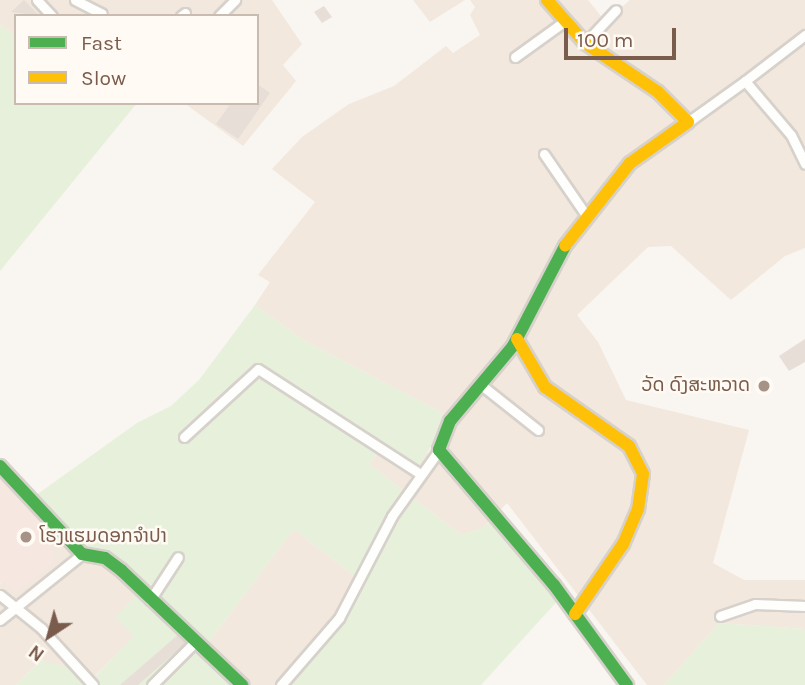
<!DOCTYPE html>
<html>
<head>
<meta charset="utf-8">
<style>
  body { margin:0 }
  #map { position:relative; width:805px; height:685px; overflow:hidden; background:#f9f5f0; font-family:Karla,"Noto Sans Lao",sans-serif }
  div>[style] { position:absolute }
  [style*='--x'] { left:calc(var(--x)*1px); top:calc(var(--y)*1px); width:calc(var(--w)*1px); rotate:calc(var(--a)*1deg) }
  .residential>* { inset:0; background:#f2e8de }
  .commercial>* { inset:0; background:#f6e8e1 }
  .green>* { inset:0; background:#e7f0db }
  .building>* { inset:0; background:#e6ded7 }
  .roads { filter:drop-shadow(2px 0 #d7d1cb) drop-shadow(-2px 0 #d7d1cb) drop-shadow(0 2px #d7d1cb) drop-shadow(0 -2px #d7d1cb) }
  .street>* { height:9px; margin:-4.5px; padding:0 4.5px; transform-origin:4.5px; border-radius:4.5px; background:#fefefd }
  .fast>* { height:12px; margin:-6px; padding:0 6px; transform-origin:6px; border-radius:6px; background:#4caf50 }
  .slow>* { height:12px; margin:-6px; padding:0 6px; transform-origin:6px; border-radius:6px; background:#ffc107 }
  .dots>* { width:19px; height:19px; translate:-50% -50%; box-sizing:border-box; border:4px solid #fffaf3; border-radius:50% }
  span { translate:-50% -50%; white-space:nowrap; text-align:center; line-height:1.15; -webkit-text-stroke:5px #fffaf3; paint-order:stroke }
  .poi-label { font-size:19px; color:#7a5c4d }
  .right { translate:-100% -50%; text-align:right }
  .left { translate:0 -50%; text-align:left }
  .legend { position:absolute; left:14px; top:14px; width:245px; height:91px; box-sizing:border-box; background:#fffaf3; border:2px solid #cabbb1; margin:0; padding:9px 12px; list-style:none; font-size:21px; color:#7a5c4d }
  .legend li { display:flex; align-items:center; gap:14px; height:35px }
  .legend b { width:35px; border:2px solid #cabbb1 }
  .north { position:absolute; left:14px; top:601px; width:70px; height:70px; -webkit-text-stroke:5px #fffaf3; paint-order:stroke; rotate:216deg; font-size:19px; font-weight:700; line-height:28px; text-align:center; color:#7a5c4d }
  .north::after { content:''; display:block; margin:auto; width:24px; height:32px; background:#7a5c4d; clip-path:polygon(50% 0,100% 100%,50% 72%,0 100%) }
  .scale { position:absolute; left:564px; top:28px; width:112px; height:32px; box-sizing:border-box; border:4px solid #7a5c4d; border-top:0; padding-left:9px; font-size:21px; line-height:24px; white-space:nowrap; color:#7a5c4d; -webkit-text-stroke:5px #fffaf3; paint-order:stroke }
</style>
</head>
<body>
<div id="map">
  <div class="residential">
    <div style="clip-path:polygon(0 0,272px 0,302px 44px,283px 65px,296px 81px,243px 146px,184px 103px,257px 103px,257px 16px,16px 16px,16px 36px,0 25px)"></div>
    <div style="clip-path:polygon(413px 0,465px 0,430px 22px)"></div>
    <div style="clip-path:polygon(470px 0,588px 0,605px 21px,630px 0,805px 0,805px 248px,785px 256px,731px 300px,671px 246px,648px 247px,577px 315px,598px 342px,626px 400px,749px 430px,713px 563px,744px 580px,805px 580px,805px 629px,719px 623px,664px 685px,647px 685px,507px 503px,483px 528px,461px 535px,369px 464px,382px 447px,428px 453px,450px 417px,303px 340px,255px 305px,270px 282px,258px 275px,315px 202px,272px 169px,302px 137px,349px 104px,394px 86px,446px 46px,453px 53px,480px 35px,470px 15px,475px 7px)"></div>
    <div style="clip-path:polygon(54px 529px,104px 558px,141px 590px,135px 636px,90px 681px,41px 660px,16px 685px,0 685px,0 584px,50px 545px)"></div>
    <div style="clip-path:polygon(294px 529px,358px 579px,339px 617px,280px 685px,242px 685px,202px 651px)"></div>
  </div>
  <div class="commercial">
    <div style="clip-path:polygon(0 467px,54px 529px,50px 545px,55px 561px,16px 592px,3px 581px,0 584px)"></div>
  </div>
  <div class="green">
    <div style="clip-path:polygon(0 25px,16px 36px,16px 103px,137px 103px,0 271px)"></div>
    <div style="clip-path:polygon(255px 305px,303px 340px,450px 417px,418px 467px,382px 447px,369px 464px,461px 535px,483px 528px,495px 516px,561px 597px,481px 685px,280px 685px,339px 617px,358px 579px,294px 529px,202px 651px,242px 685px,16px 685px,41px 660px,78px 670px,91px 681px,134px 636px,115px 617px,141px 590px,122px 571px,81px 552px,32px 498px,137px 423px,171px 406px,199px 380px)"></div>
    <div style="clip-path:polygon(719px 623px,805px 629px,805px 685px,664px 685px)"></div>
  </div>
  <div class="building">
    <div style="clip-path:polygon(24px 0,40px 16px,11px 12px)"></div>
    <div style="clip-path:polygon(324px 6px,332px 17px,322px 23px,314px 12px)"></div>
    <div style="clip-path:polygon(257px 84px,270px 93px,238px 139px,216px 124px,231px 103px,257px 103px)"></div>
    <div style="clip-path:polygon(805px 339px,805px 362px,789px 371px,779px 356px)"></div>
    <div style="clip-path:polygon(179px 634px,186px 643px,138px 685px,120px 685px)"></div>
  </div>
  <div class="roads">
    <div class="street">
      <div style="--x:37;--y:0;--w:22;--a:47"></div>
      <div style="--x:75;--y:0;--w:30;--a:27"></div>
      <div style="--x:181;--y:16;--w:5;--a:-37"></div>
      <div style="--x:219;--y:16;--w:23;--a:-45"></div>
      <div style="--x:585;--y:43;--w:45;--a:-46.8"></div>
      <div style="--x:515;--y:57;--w:62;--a:-35.8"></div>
      <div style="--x:745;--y:81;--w:76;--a:-37.5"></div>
      <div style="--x:688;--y:122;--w:70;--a:-35.7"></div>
      <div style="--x:745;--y:81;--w:71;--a:49.6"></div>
      <div style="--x:791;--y:135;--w:32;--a:64"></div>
      <div style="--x:544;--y:154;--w:74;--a:55.5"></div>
      <div style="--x:480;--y:384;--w:74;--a:38.4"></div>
      <div style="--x:184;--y:437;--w:100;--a:-42.6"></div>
      <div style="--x:258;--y:369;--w:193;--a:32.9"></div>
      <div style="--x:0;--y:595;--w:53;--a:38.8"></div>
      <div style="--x:41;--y:628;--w:77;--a:47.6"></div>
      <div style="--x:150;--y:600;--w:51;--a:-56.9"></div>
      <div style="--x:720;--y:616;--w:37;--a:-19"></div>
      <div style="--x:755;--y:604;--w:50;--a:2.3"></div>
      <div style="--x:0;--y:620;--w:105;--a:-38.8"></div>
      <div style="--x:152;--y:685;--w:58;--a:-45"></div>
      <div style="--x:281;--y:685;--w:89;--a:-49.1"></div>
      <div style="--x:339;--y:618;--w:115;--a:-62.5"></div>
      <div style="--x:392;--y:516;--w:81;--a:-54.5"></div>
    </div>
    <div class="fast">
      <div style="--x:565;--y:246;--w:113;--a:117.5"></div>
      <div style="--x:513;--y:346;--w:98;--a:130"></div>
      <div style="--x:450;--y:421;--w:31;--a:111"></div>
      <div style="--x:439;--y:450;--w:177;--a:49.6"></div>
      <div style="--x:554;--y:585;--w:124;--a:53.9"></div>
      <div style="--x:0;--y:466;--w:120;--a:47"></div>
      <div style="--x:82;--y:554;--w:23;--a:10"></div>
      <div style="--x:105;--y:558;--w:21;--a:37"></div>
      <div style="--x:122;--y:571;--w:166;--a:43.5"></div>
    </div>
    <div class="slow">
      <div style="--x:547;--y:0;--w:57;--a:48.5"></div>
      <div style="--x:585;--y:43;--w:88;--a:33.9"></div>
      <div style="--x:658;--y:92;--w:42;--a:45"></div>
      <div style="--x:688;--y:122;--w:71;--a:144.7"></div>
      <div style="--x:630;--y:163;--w:105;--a:128.1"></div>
      <div style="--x:517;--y:339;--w:56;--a:59.7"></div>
      <div style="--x:545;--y:387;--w:103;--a:35.1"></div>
      <div style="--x:629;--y:446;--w:31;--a:63"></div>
      <div style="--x:643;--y:474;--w:35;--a:98"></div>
      <div style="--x:638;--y:509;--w:38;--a:113"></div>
      <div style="--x:623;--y:544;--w:85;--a:124.4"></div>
    </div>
  </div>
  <div class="dots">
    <div style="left:764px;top:386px;background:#a69286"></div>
    <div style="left:26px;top:537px;background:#a69286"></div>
  </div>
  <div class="poi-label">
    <span class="right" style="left:750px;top:386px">ວັດ ດົງສະຫວາດ</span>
    <span class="left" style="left:40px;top:537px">ໂຮງແຮມດອກຈຳປາ</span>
  </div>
  <ul class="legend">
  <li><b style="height:9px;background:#4caf50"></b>Fast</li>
  <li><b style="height:9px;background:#ffc107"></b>Slow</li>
  </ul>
  <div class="north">N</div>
  <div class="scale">100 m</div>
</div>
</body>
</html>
